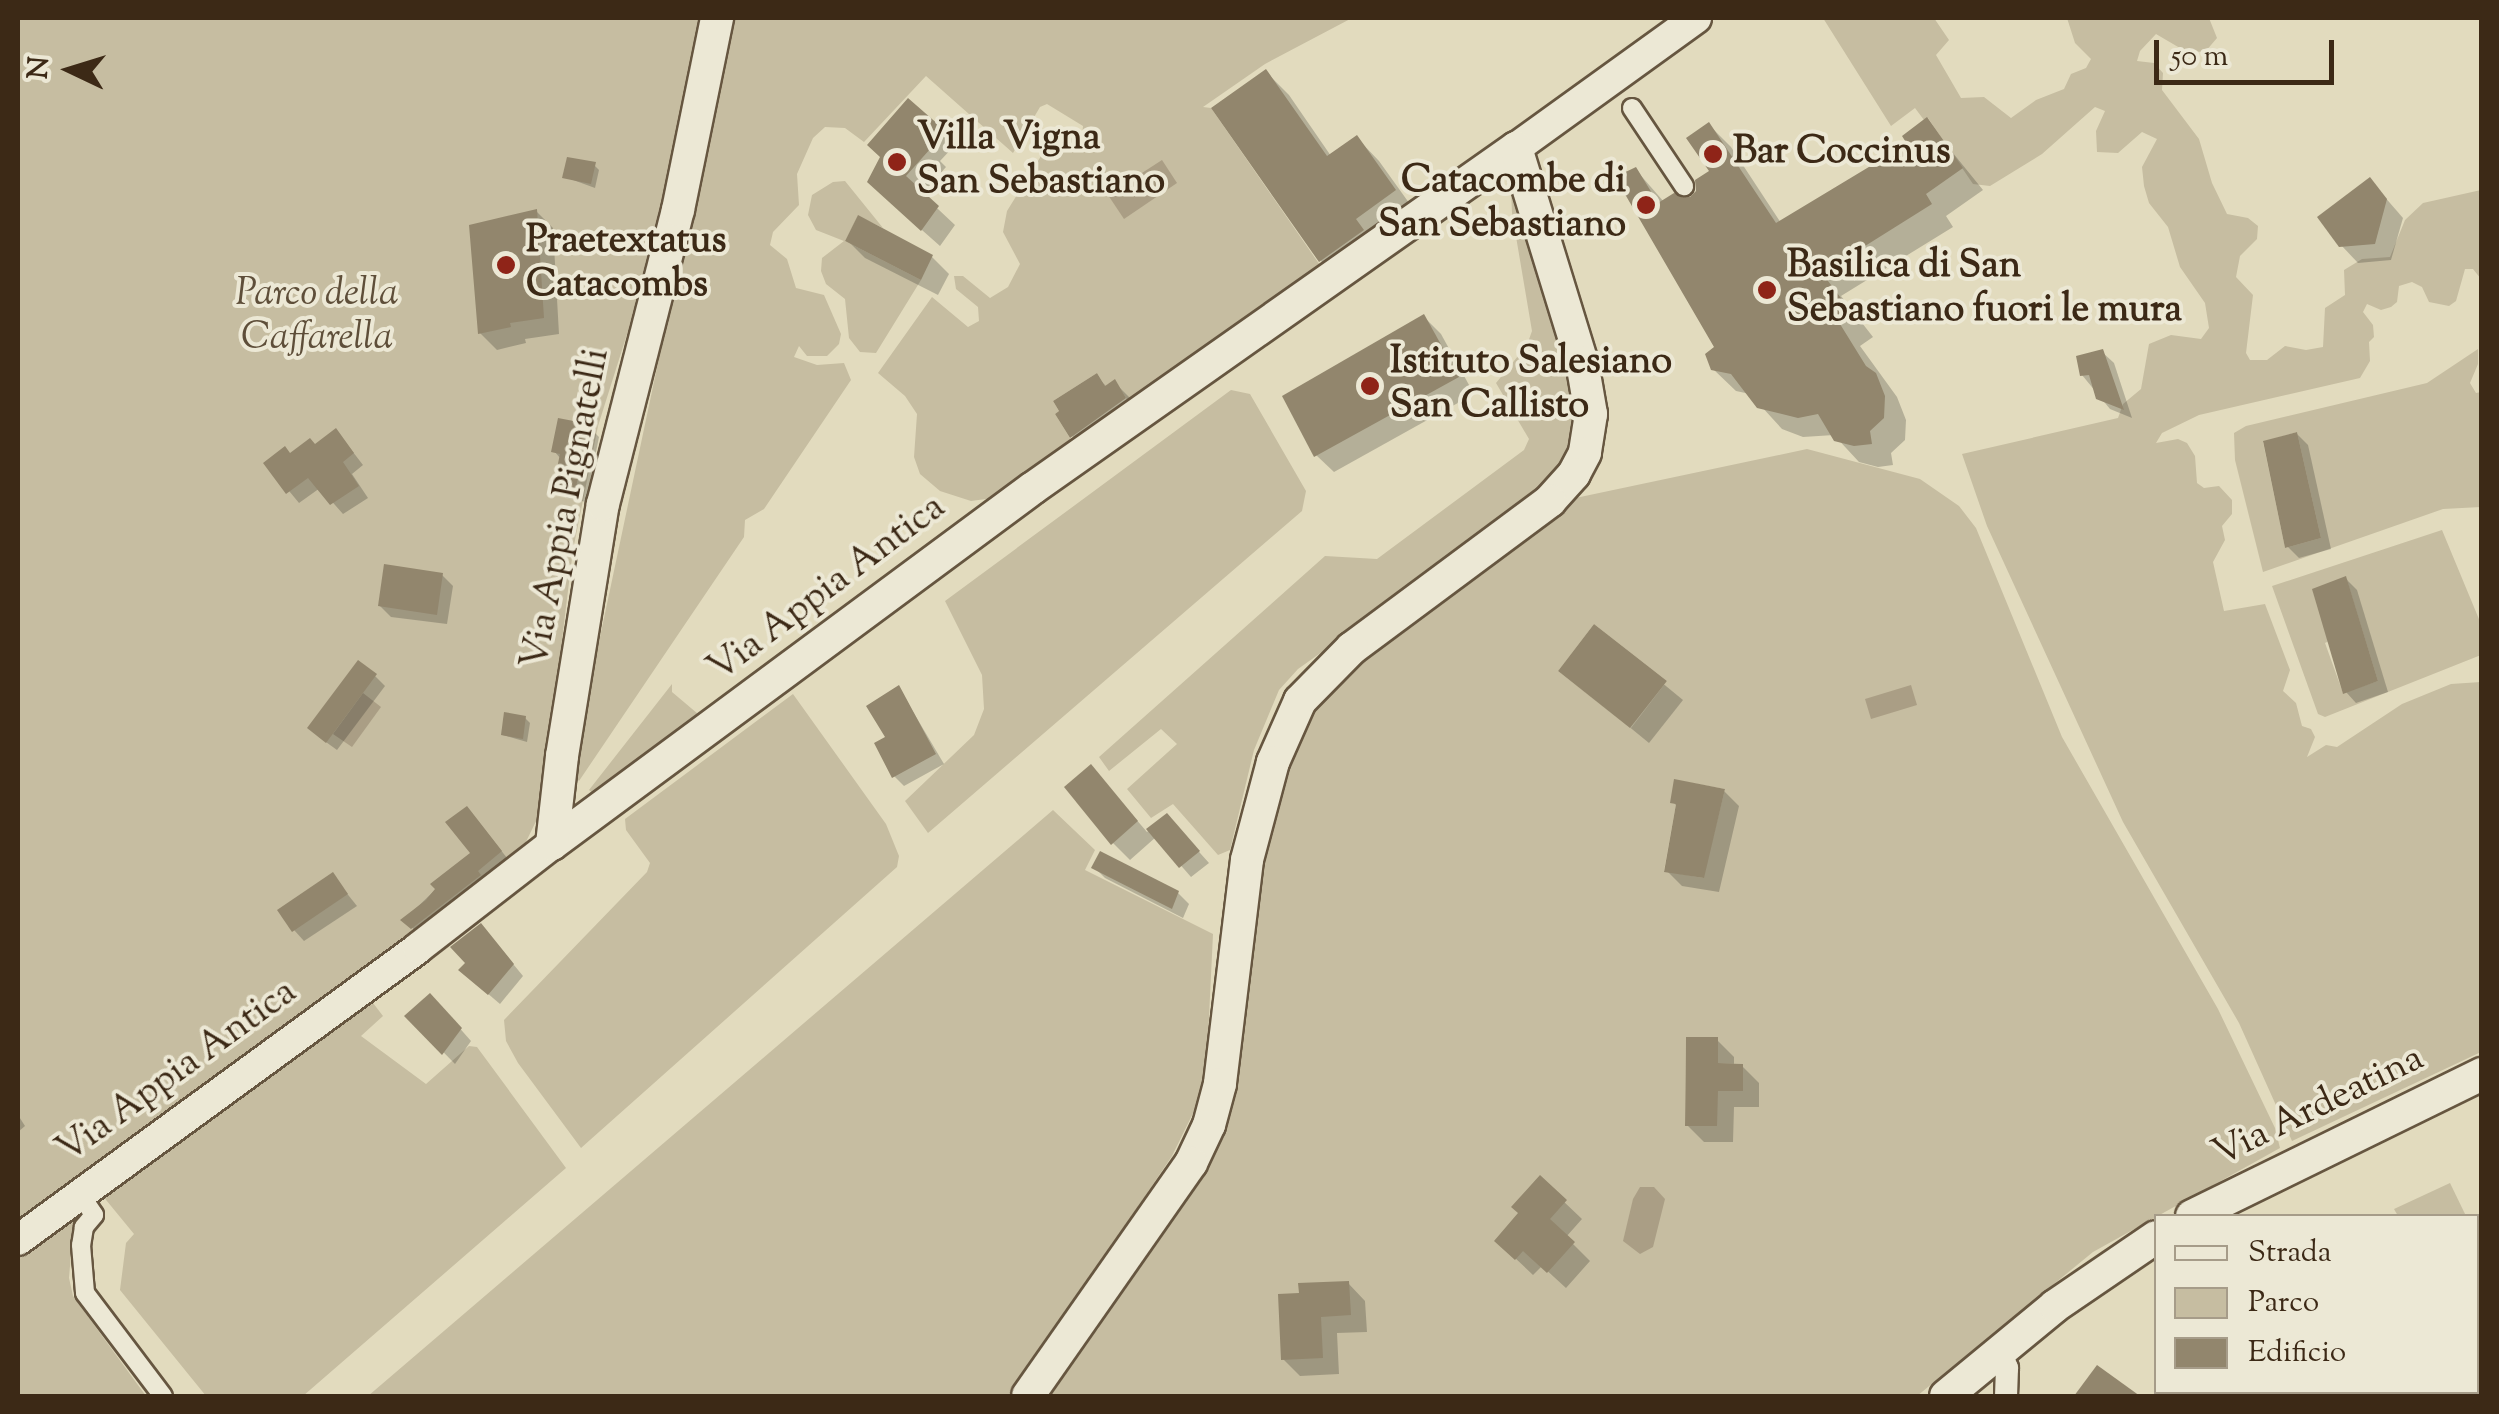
<!DOCTYPE html>
<html>
<head>
<meta charset="utf-8">
<style>
  body { margin:0 }
  #map { position:relative; width:2499px; height:1414px; overflow:hidden; background:#e2dbbe; font-family:"Sorts Mill Goudy",serif }
  div>[style] { position:absolute }
  [style*='--x'] { left:calc(var(--x)*1px); top:calc(var(--y)*1px); width:calc(var(--w)*1px); rotate:calc(var(--a)*1deg) }
  .green>* { inset:0; background:#c6bda1 }
  .water>* { inset:0; background:#aa9e85 }
  .shadow>* { inset:0; background:#0003 }
  .building>* { inset:0; background:#92866d }
  .roads { filter:drop-shadow(2px 0 #665640) drop-shadow(-2px 0 #665640) drop-shadow(0 2px #665640) drop-shadow(0 -2px #665640) }
  .pedestrian>* { height:18px; margin:-9px; padding:0 9px; transform-origin:9px; border-radius:9px; background:#ece8d5 }
  .minor>* { height:22px; margin:-11px; padding:0 11px; transform-origin:11px; border-radius:11px; background:#ece8d5 }
  .tertiary>* { height:30px; margin:-15px; padding:0 15px; transform-origin:15px; border-radius:15px; background:#ece8d5 }
  .secondary>* { height:32px; margin:-16px; padding:0 16px; transform-origin:16px; border-radius:16px; background:#ece8d5 }
  .dots>* { width:28px; height:28px; translate:-50% -50%; box-sizing:border-box; border:5px solid #ece8d5; border-radius:50% }
  span { translate:-50% -50%; white-space:nowrap; text-align:center; line-height:1.15; -webkit-text-stroke:8px #ece8d5; paint-order:stroke }
  .poi-label { font-size:38px; color:#3c2916; font-weight:700 }
  .left { translate:0 -50%; text-align:left }
  .right { translate:-100% -50%; text-align:right }
  .park-label { font-size:38px; color:#5e4e39; font-style:italic }
  .street-label { font-size:38px; color:#3c2916 }
  .frame { position:absolute; inset:0; border:20px solid #3c2916; pointer-events:none }
  .legend { position:absolute; left:2154px; top:1214px; width:325px; height:180px; box-sizing:border-box; background:#ece8d5; border:2px solid #a69c89; margin:0; padding:12px 18px; list-style:none; font-size:30px; color:#3c2916 }
  .legend li { display:flex; align-items:center; gap:20px; height:50px }
  .legend b { width:50px; border:2px solid #a69c89 }
  .north { position:absolute; left:20px; top:20px; width:100px; height:100px; -webkit-text-stroke:8px #ece8d5; paint-order:stroke; rotate:274deg; font-size:28px; font-weight:700; line-height:40px; text-align:center; color:#3c2916 }
  .north::after { content:''; display:block; margin:auto; width:35px; height:45px; background:#3c2916; clip-path:polygon(50% 0,100% 100%,50% 72%,0 100%) }
  .scale { position:absolute; left:2154px; top:40px; width:180px; height:45px; box-sizing:border-box; border:5px solid #3c2916; border-top:0; padding-left:12px; font-size:30px; line-height:35px; white-space:nowrap; color:#3c2916; -webkit-text-stroke:8px #ece8d5; paint-order:stroke }
</style>
</head>
<body>
<div id="map">
  <div class="green">
    <div style="clip-path:polygon(18px 18px,700px 18px,691px 85px,628px 331px,598px 426px,573px 550px,541px 811px,522px 850px,348px 987px,18px 1225px)"></div>
    <div style="clip-path:polygon(731px 18px,1352px 18px,1265px 64px,1203px 107px,1211px 108px,1322px 268px,1134px 411px,1115px 380px,1105px 386px,1097px 373px,1053px 401px,1059px 411px,1055px 414px,1076px 448px,993px 498px,971px 501px,940px 491px,920px 474px,914px 457px,917px 414px,905px 396px,878px 373px,932px 297px,968px 327px,979px 321px,978px 307px,956px 289px,954px 276px,963px 276px,990px 298px,1008px 287px,1020px 264px,1003px 232px,1007px 211px,1046px 148px,1061px 138px,1082px 137px,1083px 126px,1047px 104px,1040px 107px,1013px 153px,926px 76px,864px 142px,845px 128px,825px 127px,813px 138px,797px 174px,799px 205px,773px 232px,770px 245px,787px 259px,796px 288px,824px 295px,841px 334px,839px 344px,827px 356px,807px 356px,799px 346px,794px 357px,817px 365px,844px 363px,851px 380px,764px 509px,745px 520px,744px 537px,579px 781px,573px 774px,600px 637px)"></div>
    <div style="clip-path:polygon(1823px 18px,1934px 18px,1949px 40px,1936px 55px,1961px 98px,1984px 97px,2011px 118px,2036px 100px,2064px 89px,2071px 74px,2086px 68px,2091px 59px,2075px 43px,2067px 18px,2209px 18px,2217px 38px,2205px 52px,2185px 51px,2156px 34px,2140px 51px,2137px 61px,2154px 63px,2163px 73px,2162px 90px,2199px 139px,2212px 183px,2227px 214px,2248px 218px,2258px 226px,2257px 239px,2240px 256px,2236px 277px,2253px 295px,2246px 353px,2250px 360px,2267px 360px,2285px 346px,2306px 350px,2323px 347px,2325px 308px,2345px 295px,2344px 270px,2362px 259px,2390px 257px,2405px 220px,2423px 203px,2481px 190px,2481px 279px,2473px 269px,2465px 269px,2456px 301px,2449px 306px,2429px 302px,2422px 287px,2412px 282px,2399px 286px,2397px 302px,2391px 307px,2381px 310px,2367px 304px,2363px 312px,2373px 325px,2374px 337px,2369px 342px,2370px 361px,2360px 378px,2199px 415px,2162px 433px,2156px 443px,2178px 439px,2187px 443px,2195px 456px,2197px 483px,2204px 488px,2219px 486px,2232px 500px,2232px 514px,2222px 526px,2225px 540px,2213px 562px,2224px 611px,2265px 604px,2290px 670px,2283px 691px,2296px 703px,2302px 726px,2311px 729px,2315px 737px,2307px 757px,2326px 745px,2337px 747px,2402px 704px,2451px 684px,2481px 682px,2481px 1052px,2292px 1141px,2239px 1023px,2123px 822px,1987px 526px,1962px 454px,2118px 418px,2123px 404px,2141px 389px,2149px 344px,2171px 335px,2201px 339px,2209px 328px,2205px 303px,2180px 267px,2168px 227px,2149px 203px,2144px 186px,2142px 167px,2157px 139px,2142px 132px,2118px 153px,2097px 152px,2096px 131px,2105px 111px,2095px 107px,2042px 154px,1990px 186px,1973px 184px,1928px 118px,1924px 120px,1915px 108px,1891px 126px)"></div>
    <div style="clip-path:polygon(1516px 177px,1576px 390px,1576px 437px,1557px 478px,1504px 522px,1298px 669px,1279px 690px,1254px 750px,1230px 850px,1218px 855px,1173px 804px,1151px 818px,1127px 789px,1177px 744px,1161px 729px,1109px 771px,1099px 757px,1325px 556px,1377px 559px,1524px 450px,1529px 439px,1496px 383px,1527px 345px,1532px 331px,1512px 213px,1511px 190px)"></div>
    <div style="clip-path:polygon(845px 181px,883px 228px,858px 216px,845px 241px,921px 280px,876px 353px,860px 352px,849px 338px,845px 299px,826px 284px,821px 271px,822px 258px,844px 241px,816px 230px,808px 215px,812px 195px,833px 182px)"></div>
    <div style="clip-path:polygon(evenodd,2478px 349px,2478px 364px,2470px 383px,2476px 393px,2481px 392px,2481px 507px,2443px 509px,2263px 572px,2235px 460px,2234px 433px,2246px 426px,2427px 383px,2478px 349px,2297px 432px,2321px 538px,2285px 548px,2263px 442px,2297px 432px)"></div>
    <div style="clip-path:polygon(1231px 390px,1250px 394px,1306px 491px,1302px 511px,928px 833px,905px 801px,974px 735px,984px 709px,982px 675px,945px 601px)"></div>
    <div style="clip-path:polygon(evenodd,1807px 449px,1920px 479px,1959px 506px,1976px 528px,2062px 737px,2218px 1009px,2275px 1128px,2280px 1148px,2093px 1252px,1917px 1396px,1040px 1396px,1074px 1342px,1090px 1337px,1099px 1328px,1098px 1308px,1197px 1167px,1264px 822px,1323px 682px,1566px 500px,1807px 449px,1594px 624px,1667px 681px,1631px 728px,1558px 671px,1594px 624px,1807px 449px,1675px 780px,1725px 789px,1703px 878px,1664px 871px,1676px 804px,1675px 780px,1807px 449px,1686px 1037px,1718px 1037px,1718px 1063px,1743px 1064px,1743px 1091px,1717px 1091px,1717px 1126px,1685px 1125px,1686px 1037px)"></div>
    <div style="clip-path:polygon(evenodd,2442px 530px,2481px 624px,2481px 655px,2325px 717px,2318px 714px,2272px 586px,2442px 530px,2346px 577px,2378px 681px,2343px 693px,2325px 643px,2331px 640px,2346px 577px)"></div>
    <div style="clip-path:polygon(672px 684px,672px 692px,704px 719px,594px 794px,589px 790px)"></div>
    <div style="clip-path:polygon(793px 694px,886px 824px,899px 856px,897px 867px,581px 1148px,518px 1063px,506px 1041px,504px 1020px,647px 872px,650px 863px,626px 830px,625px 819px)"></div>
    <div style="clip-path:polygon(1053px 810px,1095px 850px,1085px 870px,1213px 934px,1208px 1038px,1199px 1101px,1172px 1156px,1010px 1396px,368px 1396px)"></div>
    <div style="clip-path:polygon(373px 1003px,383px 1016px,361px 1036px,426px 1084px,469px 1046px,477px 1047px,566px 1168px,303px 1396px,206px 1396px,120px 1290px,126px 1243px,134px 1234px,102px 1195px)"></div>
    <div style="clip-path:polygon(2450px 1183px,2466px 1216px,2398px 1216px,2394px 1209px)"></div>
    <div style="clip-path:polygon(74px 1218px,69px 1278px,73px 1296px,146px 1396px,18px 1396px,18px 1260px)"></div>
  </div>
  <div class="water">
    <div style="clip-path:polygon(1162px 160px,1177px 183px,1124px 219px,1108px 195px)"></div>
    <div style="clip-path:polygon(1911px 685px,1917px 705px,1871px 719px,1865px 699px)"></div>
    <div style="clip-path:polygon(363px 693px,381px 707px,352px 747px,333px 734px)"></div>
    <div style="clip-path:polygon(1640px 1187px,1654px 1187px,1665px 1199px,1653px 1247px,1640px 1254px,1623px 1241px,1633px 1199px)"></div>
  </div>
  <div class="shadow">
    <div style="clip-path:polygon(1266px 72px,1289px 95px,1331px 156px,1357px 138px,1379px 161px,1417px 214px,1344px 284px,1321px 261px)"></div>
    <div style="clip-path:polygon(1927px 121px,1983px 190px,1946px 216px,1953px 227px,1841px 296px,1873px 337px,1860px 346px,1897px 397px,1906px 420px,1905px 440px,1891px 453px,1893px 465px,1878px 467px,1859px 462px,1834px 435px,1803px 437px,1782px 429px,1750px 394px,1736px 391px,1713px 369px,1717px 347px,1636px 170px,1664px 202px,1691px 200px,1713px 172px,1709px 125px,1731px 147px,1781px 223px,1911px 144px)"></div>
    <div style="clip-path:polygon(938px 128px,955px 145px,940px 161px,946px 167px,922px 194px,955px 225px,940px 246px,887px 199px,883px 158px)"></div>
    <div style="clip-path:polygon(594px 165px,599px 170px,595px 188px,565px 177px)"></div>
    <div style="clip-path:polygon(2370px 180px,2403px 218px,2391px 260px,2358px 263px,2341px 245px)"></div>
    <div style="clip-path:polygon(536px 211px,553px 228px,559px 334px,525px 339px,526px 343px,497px 350px,480px 333px)"></div>
    <div style="clip-path:polygon(848px 241px,932px 257px,949px 274px,938px 295px,865px 258px)"></div>
    <div style="clip-path:polygon(1424px 317px,1441px 334px,1474px 394px,1334px 472px,1316px 455px)"></div>
    <div style="clip-path:polygon(2102px 352px,2114px 363px,2132px 418px,2110px 409px,2082px 375px)"></div>
    <div style="clip-path:polygon(1096px 376px,1107px 387px,1114px 382px,1131px 399px,1089px 453px,1072px 436px)"></div>
    <div style="clip-path:polygon(588px 426px,599px 437px,586px 502px,567px 498px,556px 487px,561px 459px,554px 451px)"></div>
    <div style="clip-path:polygon(2297px 434px,2308px 445px,2331px 549px,2299px 558px,2288px 547px)"></div>
    <div style="clip-path:polygon(346px 443px,363px 465px,352px 474px,368px 498px,343px 514px,320px 488px,299px 503px,266px 463px,316px 447px)"></div>
    <div style="clip-path:polygon(442px 575px,453px 586px,447px 624px,391px 617px,380px 606px)"></div>
    <div style="clip-path:polygon(2346px 579px,2357px 590px,2388px 692px,2356px 703px,2346px 692px)"></div>
    <div style="clip-path:polygon(1594px 627px,1683px 700px,1649px 743px,1561px 671px)"></div>
    <div style="clip-path:polygon(375px 676px,385px 686px,337px 750px,319px 737px)"></div>
    <div style="clip-path:polygon(899px 688px,944px 764px,904px 786px,894px 776px,888px 738px)"></div>
    <div style="clip-path:polygon(525px 718px,530px 723px,527px 742px,503px 735px)"></div>
    <div style="clip-path:polygon(1091px 767px,1147px 832px,1167px 816px,1209px 863px,1191px 877px,1156px 837px,1130px 860px,1113px 843px)"></div>
    <div style="clip-path:polygon(1724px 791px,1739px 806px,1719px 892px,1682px 886px,1667px 871px,1678px 807px,1673px 802px)"></div>
    <div style="clip-path:polygon(477px 820px,511px 863px,424px 939px,404px 920px,473px 853px)"></div>
    <div style="clip-path:polygon(1094px 867px,1178px 893px,1189px 904px,1183px 918px,1105px 878px)"></div>
    <div style="clip-path:polygon(333px 876px,357px 906px,304px 941px,294px 930px)"></div>
    <div style="clip-path:polygon(491px 937px,523px 976px,500px 1004px,473px 981px,468px 963px)"></div>
    <div style="clip-path:polygon(441px 1007px,471px 1041px,455px 1064px,408px 1016px)"></div>
    <div style="clip-path:polygon(1717px 1040px,1734px 1057px,1734px 1066px,1742px 1066px,1759px 1083px,1759px 1107px,1734px 1107px,1733px 1142px,1704px 1142px,1687px 1125px)"></div>
    <div style="clip-path:polygon(18px 1115px,25px 1126px,18px 1132px)"></div>
    <div style="clip-path:polygon(1540px 1179px,1582px 1219px,1566px 1237px,1590px 1261px,1566px 1288px,1542px 1266px,1533px 1275px,1514px 1257px,1521px 1213px)"></div>
    <div style="clip-path:polygon(1348px 1283px,1365px 1301px,1367px 1332px,1337px 1333px,1339px 1374px,1300px 1376px,1283px 1359px,1301px 1295px)"></div>
    <div style="clip-path:polygon(2273px 1392px,2364px 1392px,2371px 1396px,2278px 1396px)"></div>
  </div>
  <div class="building">
    <div style="clip-path:polygon(1266px 69px,1327px 156px,1357px 135px,1396px 190px,1356px 219px,1364px 230px,1319px 262px,1211px 108px)"></div>
    <div style="clip-path:polygon(908px 98px,940px 126px,925px 143px,931px 148px,906px 176px,939px 206px,921px 231px,867px 182px,880px 157px,867px 145px)"></div>
    <div style="clip-path:polygon(1927px 117px,1963px 168px,1926px 194px,1932px 204px,1822px 273px,1853px 314px,1840px 324px,1866px 366px,1876px 373px,1885px 396px,1884px 418px,1870px 431px,1872px 444px,1854px 446px,1834px 441px,1818px 414px,1798px 418px,1757px 408px,1731px 374px,1711px 370px,1705px 354px,1714px 347px,1615px 177px,1636px 167px,1658px 203px,1674px 193px,1690px 197px,1696px 191px,1695px 180px,1709px 171px,1686px 138px,1709px 122px,1776px 223px,1907px 144px,1902px 136px)"></div>
    <div style="clip-path:polygon(567px 157px,596px 162px,591px 184px,562px 178px)"></div>
    <div style="clip-path:polygon(2370px 177px,2387px 199px,2375px 244px,2339px 247px,2317px 217px)"></div>
    <div style="clip-path:polygon(537px 209px,544px 318px,510px 323px,511px 327px,478px 334px,469px 225px)"></div>
    <div style="clip-path:polygon(858px 215px,933px 255px,921px 280px,845px 241px)"></div>
    <div style="clip-path:polygon(1424px 314px,1459px 377px,1314px 457px,1282px 396px)"></div>
    <div style="clip-path:polygon(2103px 349px,2124px 410px,2096px 399px,2089px 375px,2080px 376px,2076px 356px)"></div>
    <div style="clip-path:polygon(1097px 373px,1105px 386px,1115px 379px,1126px 398px,1070px 438px,1055px 414px,1059px 411px,1053px 401px)"></div>
    <div style="clip-path:polygon(558px 418px,589px 424px,575px 492px,553px 487px,560px 454px,551px 452px)"></div>
    <div style="clip-path:polygon(336px 428px,354px 453px,343px 462px,359px 486px,330px 505px,308px 478px,286px 494px,263px 463px,285px 446px,290px 453px,310px 438px,315px 444px)"></div>
    <div style="clip-path:polygon(2297px 432px,2321px 538px,2285px 548px,2263px 441px)"></div>
    <div style="clip-path:polygon(384px 564px,443px 573px,437px 615px,378px 606px)"></div>
    <div style="clip-path:polygon(2346px 576px,2378px 681px,2343px 694px,2312px 589px)"></div>
    <div style="clip-path:polygon(1594px 624px,1667px 681px,1630px 728px,1558px 671px)"></div>
    <div style="clip-path:polygon(358px 660px,377px 674px,326px 743px,307px 728px)"></div>
    <div style="clip-path:polygon(899px 685px,936px 754px,892px 778px,874px 743px,885px 737px,866px 706px)"></div>
    <div style="clip-path:polygon(504px 712px,526px 716px,523px 739px,501px 735px)"></div>
    <div style="clip-path:polygon(1091px 764px,1138px 821px,1111px 845px,1064px 787px)"></div>
    <div style="clip-path:polygon(1674px 779px,1725px 789px,1704px 878px,1664px 872px,1676px 804px,1670px 803px)"></div>
    <div style="clip-path:polygon(467px 806px,502px 851px,478px 871px,481px 875px,411px 929px,400px 920px,426px 900px,435px 889px,430px 884px,470px 853px,445px 822px)"></div>
    <div style="clip-path:polygon(1167px 813px,1200px 851px,1179px 868px,1146px 829px)"></div>
    <div style="clip-path:polygon(1100px 851px,1179px 891px,1172px 909px,1091px 868px)"></div>
    <div style="clip-path:polygon(333px 872px,348px 894px,292px 932px,277px 910px)"></div>
    <div style="clip-path:polygon(481px 923px,514px 964px,488px 995px,458px 970px,465px 963px,450px 947px)"></div>
    <div style="clip-path:polygon(430px 993px,462px 1028px,442px 1055px,404px 1016px)"></div>
    <div style="clip-path:polygon(1686px 1037px,1718px 1037px,1718px 1063px,1743px 1064px,1743px 1091px,1718px 1091px,1717px 1126px,1685px 1126px)"></div>
    <div style="clip-path:polygon(1540px 1175px,1567px 1200px,1550px 1219px,1575px 1242px,1547px 1273px,1523px 1251px,1515px 1260px,1494px 1241px,1518px 1213px,1511px 1207px)"></div>
    <div style="clip-path:polygon(1349px 1281px,1351px 1315px,1321px 1317px,1323px 1358px,1281px 1360px,1278px 1294px,1299px 1293px,1298px 1283px)"></div>
    <div style="clip-path:polygon(2097px 1365px,2140px 1396px,2074px 1396px)"></div>
  </div>
  <div class="roads">
    <div class="pedestrian">
      <div style="--x:1632;--y:108;--w:94;--a:56.3"></div>
      <div style="--x:80;--y:1194;--w:25;--a:56"></div>
      <div style="--x:94;--y:1215;--w:16;--a:130"></div>
      <div style="--x:84;--y:1227;--w:18;--a:99"></div>
      <div style="--x:81;--y:1245;--w:48;--a:85.2"></div>
      <div style="--x:85;--y:1293;--w:129;--a:52.9"></div>
    </div>
    <div class="minor">
      <div style="--x:1999;--y:1349;--w:21;--a:67"></div>
      <div style="--x:2007;--y:1368;--w:28;--a:92"></div>
    </div>
    <div class="tertiary">
      <div style="--x:1516;--y:148;--w:222;--a:-35.8"></div>
      <div style="--x:18;--y:1240;--w:495;--a:-36.1"></div>
      <div style="--x:418;--y:948;--w:170;--a:-37.8"></div>
    </div>
    <div class="secondary">
      <div style="--x:552;--y:844;--w:598;--a:-36.51"></div>
      <div style="--x:1033;--y:488;--w:591;--a:-35.14"></div>
      <div style="--x:1516;--y:148;--w:224;--a:72.9"></div>
      <div style="--x:1582;--y:362;--w:53;--a:80.2"></div>
      <div style="--x:1591;--y:414;--w:39;--a:99"></div>
      <div style="--x:1585;--y:453;--w:24;--a:118"></div>
      <div style="--x:1574;--y:474;--w:36;--a:132"></div>
      <div style="--x:1550;--y:501;--w:247;--a:143.4"></div>
      <div style="--x:1352;--y:648;--w:74;--a:134.5"></div>
      <div style="--x:1300;--y:701;--w:67;--a:113.9"></div>
      <div style="--x:1273;--y:762;--w:101;--a:104.9"></div>
      <div style="--x:1247;--y:860;--w:226;--a:96.9"></div>
      <div style="--x:1220;--y:1084;--w:42;--a:105"></div>
      <div style="--x:1209;--y:1125;--w:42;--a:115.3"></div>
      <div style="--x:1191;--y:1163;--w:284;--a:125"></div>
      <div style="--x:552;--y:844;--w:89;--a:-83.5"></div>
      <div style="--x:562;--y:756;--w:255;--a:-80.8"></div>
      <div style="--x:603;--y:504;--w:303;--a:-75.7"></div>
      <div style="--x:678;--y:210;--w:196;--a:-78.5"></div>
      <div style="--x:2192;--y:1216;--w:323;--a:-26.1"></div>
      <div style="--x:1946;--y:1396;--w:141;--a:-39.5"></div>
      <div style="--x:2055;--y:1306;--w:122;--a:-34.3"></div>
    </div>
  </div>
  <div class="dots">
    <div style="left:1713px;top:154px;background:#8f2418"></div>
    <div style="left:897px;top:162px;background:#8f2418"></div>
    <div style="left:1646px;top:205px;background:#8f2418"></div>
    <div style="left:506px;top:265px;background:#8f2418"></div>
    <div style="left:1767px;top:290px;background:#8f2418"></div>
    <div style="left:1370px;top:386px;background:#8f2418"></div>
  </div>
  <div class="poi-label">
    <span class="left" style="left:917px;top:162px">Villa Vigna<br>San Sebastiano</span>
    <span class="left" style="left:1733px;top:154px">Bar Coccinus</span>
    <span class="right" style="left:1626px;top:205px">Catacombe di<br>San Sebastiano</span>
    <span class="left" style="left:526px;top:265px">Praetextatus<br>Catacombs</span>
    <span class="left" style="left:1787px;top:290px">Basilica di San<br>Sebastiano fuori le mura</span>
    <span class="left" style="left:1390px;top:386px">Istituto Salesiano<br>San Callisto</span>
  </div>
  <div class="park-label">
    <span style="left:317px;top:318px">Parco della<br>Caffarella</span>
  </div>
  <div class="street-label">
    <span style="left:568px;top:509px;rotate:-79deg">Via Appia Pignatelli</span>
    <span style="left:828px;top:590px;rotate:-37deg">Via Appia Antica</span>
    <span style="left:178px;top:1073px;rotate:-36deg">Via Appia Antica</span>
    <span style="left:2319px;top:1108px;rotate:-26deg">Via Ardeatina</span>
  </div>
  <div class="frame"></div>
  <ul class="legend">
  <li><b style="height:12px;background:#ece8d5"></b>Strada</li>
  <li><b style="height:28px;background:#c6bda1"></b>Parco</li>
  <li><b style="height:28px;background:#92866d"></b>Edificio</li>
  </ul>
  <div class="north">N</div>
  <div class="scale">50 m</div>
</div>
</body>
</html>
